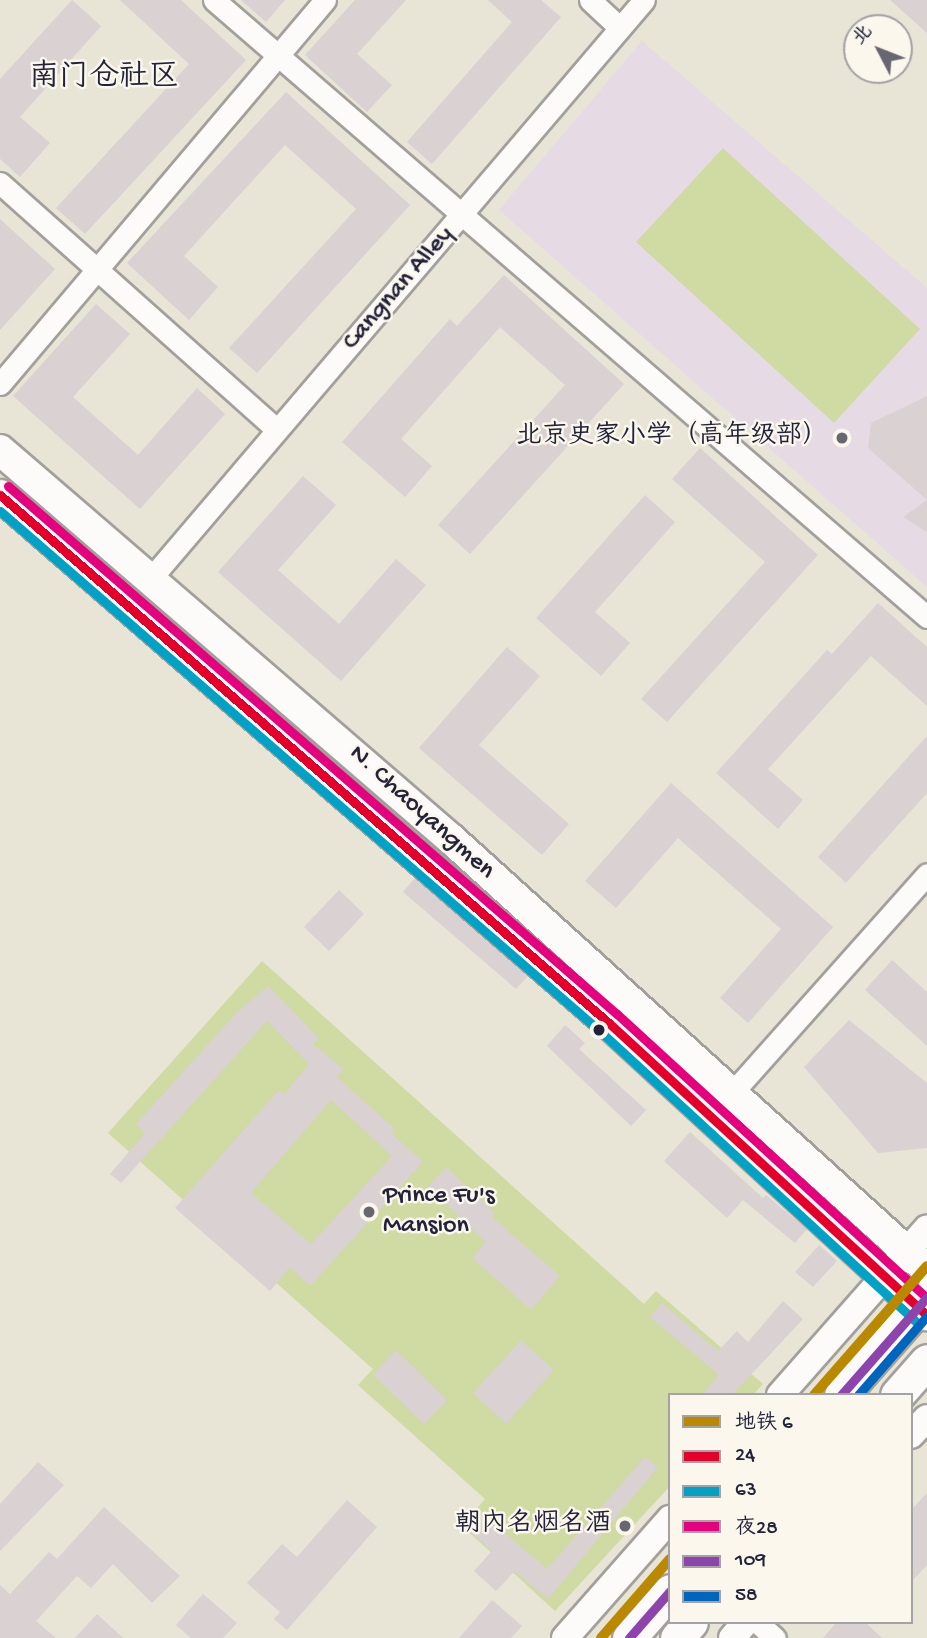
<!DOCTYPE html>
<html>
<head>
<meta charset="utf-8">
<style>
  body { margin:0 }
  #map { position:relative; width:927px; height:1638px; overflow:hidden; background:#e8e4d6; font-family:"Gochi Hand","LXGW WenKai TC",sans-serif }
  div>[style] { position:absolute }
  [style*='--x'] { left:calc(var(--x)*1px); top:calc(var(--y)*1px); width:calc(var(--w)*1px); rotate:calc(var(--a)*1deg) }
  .built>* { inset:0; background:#e6dbe5 }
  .green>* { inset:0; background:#cfdba3 }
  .building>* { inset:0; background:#d9d1d2 }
  .roads { filter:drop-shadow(2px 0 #a3a09c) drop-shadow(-2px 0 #a3a09c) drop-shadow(0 2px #a3a09c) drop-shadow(0 -2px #a3a09c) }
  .minor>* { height:21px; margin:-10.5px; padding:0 10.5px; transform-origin:10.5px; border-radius:10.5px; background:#fcfbf9 }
  .tertiary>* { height:26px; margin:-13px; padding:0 13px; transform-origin:13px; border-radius:13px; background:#fcfbf9 }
  .secondary>* { height:30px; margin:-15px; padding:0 15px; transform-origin:15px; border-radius:15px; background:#fcfbf9 }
  .primary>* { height:33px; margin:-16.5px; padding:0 16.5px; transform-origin:16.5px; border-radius:16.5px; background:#fcfbf9 }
  .bus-1>* { height:9px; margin:-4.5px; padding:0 4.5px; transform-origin:4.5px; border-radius:4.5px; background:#e4002b }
  .bus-2>* { height:9px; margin:-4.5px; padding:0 4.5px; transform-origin:4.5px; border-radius:4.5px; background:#02a2c7 }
  .bus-3>* { height:9px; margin:-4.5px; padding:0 4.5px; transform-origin:4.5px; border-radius:4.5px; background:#e5007d }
  .bus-4>* { height:9px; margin:-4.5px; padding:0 4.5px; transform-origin:4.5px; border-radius:4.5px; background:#8e44ad }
  .bus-5>* { height:9px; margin:-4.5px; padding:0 4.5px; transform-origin:4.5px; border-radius:4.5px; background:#0065bd }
  .metro-1>* { height:10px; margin:-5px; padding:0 5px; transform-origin:5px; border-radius:5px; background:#bb8900 }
  .dots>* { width:19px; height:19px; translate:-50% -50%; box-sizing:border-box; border:4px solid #fbf7ec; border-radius:50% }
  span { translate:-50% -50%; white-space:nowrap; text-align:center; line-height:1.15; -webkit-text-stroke:5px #fbf7ec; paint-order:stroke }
  .street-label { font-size:26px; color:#22223b }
  .poi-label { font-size:26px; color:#22223b }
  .right { translate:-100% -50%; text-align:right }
  .left { translate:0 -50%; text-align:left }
  .quarter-label { font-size:30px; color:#22223b }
  .legend { position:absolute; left:668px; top:1393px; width:245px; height:231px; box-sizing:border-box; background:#fbf7ec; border:2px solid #a4a2a5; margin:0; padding:9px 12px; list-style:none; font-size:21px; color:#22223b }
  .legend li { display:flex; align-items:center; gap:14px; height:35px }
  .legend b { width:35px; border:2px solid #a4a2a5 }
  .north { position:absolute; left:843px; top:14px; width:70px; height:70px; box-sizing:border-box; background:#fbf7ec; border:2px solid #a4a2a5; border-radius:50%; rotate:312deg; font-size:19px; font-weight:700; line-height:28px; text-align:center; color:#22223b }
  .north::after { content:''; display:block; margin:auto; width:24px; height:32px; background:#676671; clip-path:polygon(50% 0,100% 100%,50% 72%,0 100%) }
</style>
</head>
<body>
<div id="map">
  <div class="built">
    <div style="clip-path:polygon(642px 41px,927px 288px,927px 587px,499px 210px)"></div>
  </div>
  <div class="green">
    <div style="clip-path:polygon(723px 148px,920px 329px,834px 423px,636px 242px)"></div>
    <div style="clip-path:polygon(262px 961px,644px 1304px,656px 1291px,763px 1384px,753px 1395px,670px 1395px,670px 1486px,555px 1611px,462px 1526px,485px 1499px,358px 1385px,373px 1369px,108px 1133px)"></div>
  </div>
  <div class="building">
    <div style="clip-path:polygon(72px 0,101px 26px,20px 117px,50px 143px,20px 177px,0 159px,0 79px)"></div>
    <div style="clip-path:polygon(120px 0,181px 0,246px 60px,85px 234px,56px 208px,189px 64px)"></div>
    <div style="clip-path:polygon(241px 0,285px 0,266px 22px)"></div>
    <div style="clip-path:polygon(355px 0,406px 0,357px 54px,392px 85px,367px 112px,305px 55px)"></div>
    <div style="clip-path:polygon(488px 0,541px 0,561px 17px,432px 164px,407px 142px,512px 22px)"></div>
    <div style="clip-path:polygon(890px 0,927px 0,927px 33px)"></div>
    <div style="clip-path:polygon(286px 92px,410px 205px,257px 373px,229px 348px,356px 209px,285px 145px,184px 256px,218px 287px,189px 320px,127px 263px)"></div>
    <div style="clip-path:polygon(0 219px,55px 269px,0 330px)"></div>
    <div style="clip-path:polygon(504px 275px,624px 384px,470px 554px,438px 525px,565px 385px,500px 327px,401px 439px,432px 466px,405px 497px,342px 442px,450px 319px,457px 326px)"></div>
    <div style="clip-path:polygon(96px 304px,130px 334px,73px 397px,138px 455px,197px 388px,225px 414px,140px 509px,13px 396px)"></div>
    <div style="clip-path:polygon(927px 396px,927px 500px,868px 448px,871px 423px)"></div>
    <div style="clip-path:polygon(700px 448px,818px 555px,667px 722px,641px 699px,765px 562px,672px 479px)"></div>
    <div style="clip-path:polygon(303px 476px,336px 505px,278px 570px,339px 624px,396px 559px,426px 585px,341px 681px,218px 572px)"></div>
    <div style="clip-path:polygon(645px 495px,675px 522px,595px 612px,630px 643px,601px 676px,536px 618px)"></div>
    <div style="clip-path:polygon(927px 500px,927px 532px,903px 517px)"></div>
    <div style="clip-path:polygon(878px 603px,927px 647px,927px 706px,871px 656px,768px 769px,803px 800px,778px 829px,716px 773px,827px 650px,832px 654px)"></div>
    <div style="clip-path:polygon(507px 647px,540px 676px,479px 745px,569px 824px,542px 855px,419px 748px)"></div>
    <div style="clip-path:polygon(927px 736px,927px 793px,846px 883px,818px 857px)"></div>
    <div style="clip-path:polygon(671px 783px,833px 927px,748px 1023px,720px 998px,781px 929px,678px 838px,616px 908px,585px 881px)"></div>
    <div style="clip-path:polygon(415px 878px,528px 976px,516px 989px,403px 892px)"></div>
    <div style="clip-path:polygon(339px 890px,364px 914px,329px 951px,304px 927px)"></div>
    <div style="clip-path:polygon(892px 960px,927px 992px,927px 1046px,865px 990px)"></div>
    <div style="clip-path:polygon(evenodd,268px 986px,319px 1038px,313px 1044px,344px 1069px,337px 1077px,395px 1129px,391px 1133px,423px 1162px,310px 1286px,290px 1267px,270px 1291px,175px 1208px,279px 1090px,284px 1094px,309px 1064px,267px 1021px,121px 1183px,110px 1174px,145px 1133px,136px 1124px,238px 1011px,268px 986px,331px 1100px,392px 1156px,311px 1244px,251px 1193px,331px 1100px)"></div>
    <div style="clip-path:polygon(849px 1020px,927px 1083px,927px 1148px,878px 1153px,804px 1067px)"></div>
    <div style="clip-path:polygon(565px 1025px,585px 1043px,579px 1049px,646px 1110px,631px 1126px,547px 1046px)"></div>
    <div style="clip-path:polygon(690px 1132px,763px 1198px,766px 1195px,807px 1229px,795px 1243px,743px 1200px,727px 1218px,664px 1161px)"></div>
    <div style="clip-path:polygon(446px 1167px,495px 1213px,492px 1217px,560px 1276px,531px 1310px,472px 1258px,486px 1242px,428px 1187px)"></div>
    <div style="clip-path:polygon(819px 1245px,837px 1261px,813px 1287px,795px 1272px)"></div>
    <div style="clip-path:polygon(783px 1301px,803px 1319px,732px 1395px,702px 1395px,719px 1375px,650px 1317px,662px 1303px,718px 1351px,737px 1331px,748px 1342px)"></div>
    <div style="clip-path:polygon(521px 1340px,554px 1370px,506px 1424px,473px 1393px)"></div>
    <div style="clip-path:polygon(396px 1350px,447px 1400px,424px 1424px,373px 1375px)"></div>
    <div style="clip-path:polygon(645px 1457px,658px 1467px,548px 1599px,515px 1571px,496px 1591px,474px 1571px,492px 1551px,465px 1527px,481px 1512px,547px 1569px)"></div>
    <div style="clip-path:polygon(38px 1462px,64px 1485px,0 1551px,0 1504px)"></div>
    <div style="clip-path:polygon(927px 1493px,927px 1565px,911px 1582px,911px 1510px)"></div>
    <div style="clip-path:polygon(347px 1500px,377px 1527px,287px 1630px,274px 1619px,280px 1612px,247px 1583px,282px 1544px,297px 1557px)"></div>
    <div style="clip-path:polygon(104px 1507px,180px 1576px,152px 1603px,113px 1564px,91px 1588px,77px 1576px,36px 1621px,56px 1638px,0 1638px,0 1585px,10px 1594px,49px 1552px,57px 1559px)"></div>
    <div style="clip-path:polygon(203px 1594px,237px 1623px,223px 1638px,191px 1638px,176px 1625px)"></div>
    <div style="clip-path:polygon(492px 1600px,522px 1626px,511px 1638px,459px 1638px)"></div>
    <div style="clip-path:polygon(97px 1614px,123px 1638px,75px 1638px)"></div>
    <div style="clip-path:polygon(837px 1622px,865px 1622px,882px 1638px,823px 1638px)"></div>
  </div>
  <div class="roads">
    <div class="minor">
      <div style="--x:214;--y:0;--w:943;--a:40.87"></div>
      <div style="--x:590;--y:0;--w:41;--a:43"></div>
      <div style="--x:0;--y:183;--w:370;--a:41.7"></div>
      <div style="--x:0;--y:384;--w:503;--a:-49.76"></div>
      <div style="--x:152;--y:577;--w:758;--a:-49.55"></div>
      <div style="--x:724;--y:1102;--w:305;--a:-48.3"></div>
      <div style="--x:757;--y:1622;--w:24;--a:42"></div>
    </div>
    <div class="tertiary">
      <div style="--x:780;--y:1395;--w:222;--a:-48.6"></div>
      <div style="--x:911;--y:1435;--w:23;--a:-47"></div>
      <div style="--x:565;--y:1638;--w:159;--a:-48.6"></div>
      <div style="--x:732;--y:1638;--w:21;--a:-49"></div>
    </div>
    <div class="secondary">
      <div style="--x:0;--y:450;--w:596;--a:40.78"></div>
      <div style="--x:451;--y:839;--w:642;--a:42.16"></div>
      <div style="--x:0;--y:495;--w:806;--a:40.93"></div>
      <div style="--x:609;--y:1023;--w:432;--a:42.6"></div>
    </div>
    <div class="primary">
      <div style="--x:841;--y:1395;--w:130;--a:-48.7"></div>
      <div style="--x:897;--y:1395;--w:45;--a:-48.6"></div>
      <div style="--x:629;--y:1638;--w:62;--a:-48.9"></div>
      <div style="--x:677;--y:1638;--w:21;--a:-49"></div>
    </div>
  </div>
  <div class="bus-1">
    <div style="--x:0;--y:495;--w:806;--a:40.93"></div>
    <div style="--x:609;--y:1023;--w:432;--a:42.6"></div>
  </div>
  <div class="bus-2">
    <div style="--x:0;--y:511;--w:795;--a:40.92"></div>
    <div style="--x:601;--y:1032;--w:432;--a:42.6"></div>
  </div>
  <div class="bus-3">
    <div style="--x:8;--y:486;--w:806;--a:40.93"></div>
    <div style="--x:617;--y:1014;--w:420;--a:42.5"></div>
  </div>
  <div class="bus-4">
    <div style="--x:841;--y:1395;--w:130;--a:-48.7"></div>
    <div style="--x:629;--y:1638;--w:62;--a:-48.9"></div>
  </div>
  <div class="bus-5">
    <div style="--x:858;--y:1395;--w:105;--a:-48.9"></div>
  </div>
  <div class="metro-1">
    <div style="--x:814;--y:1395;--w:171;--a:-48.8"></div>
    <div style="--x:601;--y:1638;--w:105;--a:-48.9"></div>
  </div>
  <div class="dots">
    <div style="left:842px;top:438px;background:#676671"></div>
    <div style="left:599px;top:1030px;background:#22223b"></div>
    <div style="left:369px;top:1212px;background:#676671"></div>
    <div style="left:625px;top:1526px;background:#676671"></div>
  </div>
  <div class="street-label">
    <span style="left:399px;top:289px;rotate:-49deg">Cangnan Alley</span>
    <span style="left:421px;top:813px;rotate:42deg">N. Chaoyangmen</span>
  </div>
  <div class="poi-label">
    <span class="right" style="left:828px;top:438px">北京史家小学（高年级部）</span>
    <span class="left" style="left:383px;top:1212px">Prince Fu's<br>Mansion</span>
    <span class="right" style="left:611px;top:1526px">朝内名烟名酒</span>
  </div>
  <div class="quarter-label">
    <span style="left:104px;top:79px">南门仓社区</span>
  </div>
  <ul class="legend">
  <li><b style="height:9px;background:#bb8900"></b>地铁 6</li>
  <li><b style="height:9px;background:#e4002b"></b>24</li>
  <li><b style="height:9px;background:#02a2c7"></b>63</li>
  <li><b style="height:9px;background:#e5007d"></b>夜28</li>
  <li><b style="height:9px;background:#8e44ad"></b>109</li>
  <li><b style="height:9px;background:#0065bd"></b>58</li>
  </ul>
  <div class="north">北</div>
</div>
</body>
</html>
